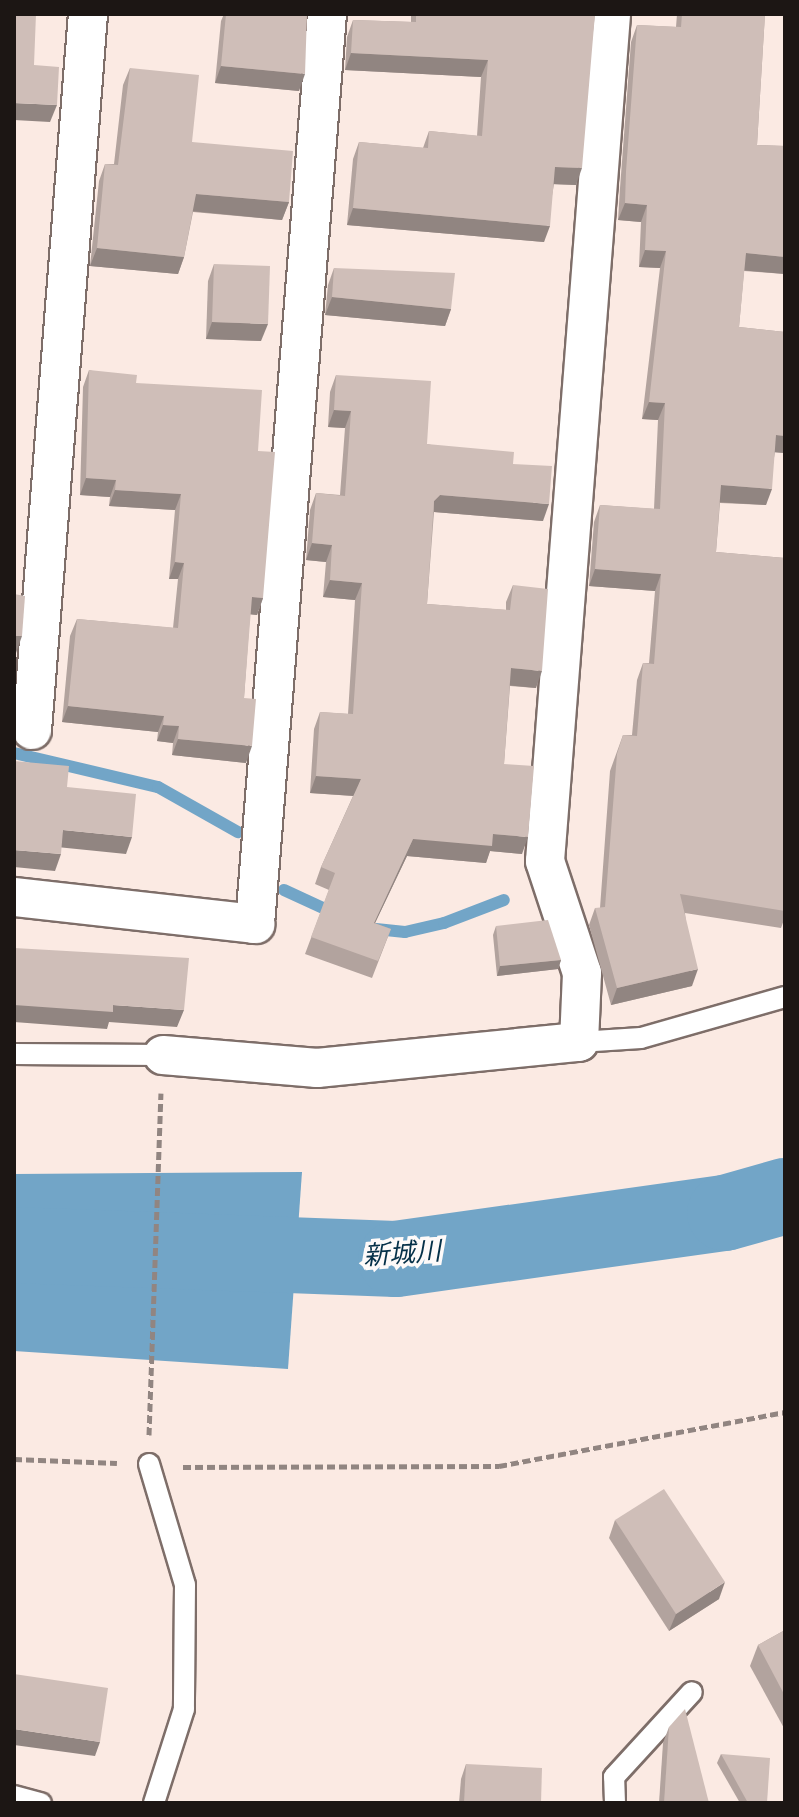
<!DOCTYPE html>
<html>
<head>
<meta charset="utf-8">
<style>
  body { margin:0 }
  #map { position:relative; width:799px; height:1817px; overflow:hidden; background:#fbeae3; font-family:"Source Sans 3","Noto Sans JP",sans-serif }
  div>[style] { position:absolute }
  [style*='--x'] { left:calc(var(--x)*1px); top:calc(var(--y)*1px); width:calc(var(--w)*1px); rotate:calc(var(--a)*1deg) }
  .water>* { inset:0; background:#72a5c7 }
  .stream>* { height:12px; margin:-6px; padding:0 6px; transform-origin:6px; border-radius:6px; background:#72a5c7 }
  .river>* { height:76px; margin:-38px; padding:0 38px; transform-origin:38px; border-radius:38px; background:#72a5c7 }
  .path>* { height:5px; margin-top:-2.5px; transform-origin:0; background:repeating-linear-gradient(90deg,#918581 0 8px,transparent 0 12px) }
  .roads { filter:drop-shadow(2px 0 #7e6e69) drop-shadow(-2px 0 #7e6e69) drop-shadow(0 2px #7e6e69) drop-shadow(0 -2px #7e6e69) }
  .lane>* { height:20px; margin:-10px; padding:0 10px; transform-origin:10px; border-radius:10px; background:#fff }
  .street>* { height:38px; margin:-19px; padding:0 19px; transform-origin:19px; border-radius:19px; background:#fff }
  .wall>* { inset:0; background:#b2a39e }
  .shaded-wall>* { inset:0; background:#918581 }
  .building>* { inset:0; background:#cfbeb8 }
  span { translate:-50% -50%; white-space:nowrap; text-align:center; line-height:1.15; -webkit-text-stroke:7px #fefaf9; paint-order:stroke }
  .water-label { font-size:26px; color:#053048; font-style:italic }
  .frame { position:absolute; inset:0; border:16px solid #1c1614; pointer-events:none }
</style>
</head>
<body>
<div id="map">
  <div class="water">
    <div style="clip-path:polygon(302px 1172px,288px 1369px,14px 1351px,14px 1174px)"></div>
  </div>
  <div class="stream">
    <div style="--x:14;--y:753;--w:148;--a:13.3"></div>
    <div style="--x:158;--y:787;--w:92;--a:29.4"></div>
    <div style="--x:284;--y:890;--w:57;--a:24.8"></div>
    <div style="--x:376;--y:929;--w:29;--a:6"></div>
    <div style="--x:405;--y:932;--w:40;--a:-13"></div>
    <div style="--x:444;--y:923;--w:64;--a:-21"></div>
  </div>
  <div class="river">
    <div style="--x:14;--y:1245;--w:382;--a:2.1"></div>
    <div style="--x:396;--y:1259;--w:332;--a:-8"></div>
    <div style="--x:725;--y:1213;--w:62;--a:-15.8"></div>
  </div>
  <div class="path">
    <div style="--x:149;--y:1435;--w:342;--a:-88"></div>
    <div style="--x:14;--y:1459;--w:103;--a:2.2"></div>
    <div style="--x:183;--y:1467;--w:316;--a:-0.2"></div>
    <div style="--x:499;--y:1466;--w:291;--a:-10.7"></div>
  </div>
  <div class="roads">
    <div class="lane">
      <div style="--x:579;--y:1042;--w:62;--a:-3.7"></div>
      <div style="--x:641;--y:1038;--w:150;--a:-15.9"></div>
      <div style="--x:14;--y:1054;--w:149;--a:0.4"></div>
      <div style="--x:149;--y:1464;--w:126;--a:73.4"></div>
      <div style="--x:185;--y:1585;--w:124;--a:90.5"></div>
      <div style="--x:184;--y:1709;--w:99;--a:107.7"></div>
      <div style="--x:14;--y:1796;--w:28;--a:15"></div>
      <div style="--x:615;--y:1803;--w:26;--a:-92"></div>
      <div style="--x:614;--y:1777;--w:115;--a:-47.5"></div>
    </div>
    <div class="street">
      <div style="--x:32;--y:730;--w:718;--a:-85.53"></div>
      <div style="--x:14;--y:897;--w:243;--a:6.4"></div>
      <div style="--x:255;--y:924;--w:913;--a:-85.48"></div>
      <div style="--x:163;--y:1055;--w:155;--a:4.8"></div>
      <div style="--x:317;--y:1068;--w:263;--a:-5.7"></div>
      <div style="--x:579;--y:1042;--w:69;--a:-87.5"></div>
      <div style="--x:582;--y:973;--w:118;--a:-108.3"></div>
      <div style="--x:545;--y:861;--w:850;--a:-85.54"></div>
    </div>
  </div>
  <div class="wall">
    <div style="clip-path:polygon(224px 14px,307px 14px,299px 91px,215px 83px,221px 21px)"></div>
    <div style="clip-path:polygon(411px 14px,595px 14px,576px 185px,554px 184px,544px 242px,347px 225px,353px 159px,359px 142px,423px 148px,429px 131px,477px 136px,481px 77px,345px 70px,347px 37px,353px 20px,411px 22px)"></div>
    <div style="clip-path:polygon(677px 14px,765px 14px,757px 145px,785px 146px,785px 274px,744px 271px,739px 327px,785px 332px,785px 453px,775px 452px,766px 505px,720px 503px,716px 552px,785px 558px,785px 917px,781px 928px,685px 913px,692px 986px,611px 1005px,589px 925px,595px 908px,600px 908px,610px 771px,623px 735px,632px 735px,637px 680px,643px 663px,649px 663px,655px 591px,589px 586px,594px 522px,600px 505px,654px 509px,658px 420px,642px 419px,660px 268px,639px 267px,641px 222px,618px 220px,620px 188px,631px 42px,637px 25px,676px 27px)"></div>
    <div style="clip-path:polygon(130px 68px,192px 142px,289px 202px,282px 220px,193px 212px,184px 257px,178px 274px,90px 266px,99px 181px,105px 164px,114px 164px,123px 85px)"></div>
    <div style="clip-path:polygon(214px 264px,261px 341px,206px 339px,208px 281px)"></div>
    <div style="clip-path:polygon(334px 268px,451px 309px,445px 326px,325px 315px,328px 285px)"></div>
    <div style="clip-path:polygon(89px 370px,136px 383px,258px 451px,263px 598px,257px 615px,250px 614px,244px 698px,246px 763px,172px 755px,173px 743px,157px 741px,158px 732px,62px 722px,70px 636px,77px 619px,173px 628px,178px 579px,169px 579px,175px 510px,109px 506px,110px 497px,80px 495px,83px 387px)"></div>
    <div style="clip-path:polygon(336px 375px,427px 444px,513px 464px,543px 521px,434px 512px,427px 604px,506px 610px,506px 602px,513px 585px,536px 688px,510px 686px,504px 764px,522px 854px,490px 851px,486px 863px,407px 856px,375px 923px,391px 929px,372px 978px,305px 954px,329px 890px,315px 884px,321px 867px,353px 796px,310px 793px,314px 729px,320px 712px,348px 714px,355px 600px,323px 597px,326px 562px,306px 560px,310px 510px,316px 493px,340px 495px,345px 428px,328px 427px,330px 392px)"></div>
    <div style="clip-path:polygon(496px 926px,561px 960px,558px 969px,497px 976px,493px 935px)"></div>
    <div style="clip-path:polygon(615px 1520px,719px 1599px,669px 1631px,609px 1538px)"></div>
    <div style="clip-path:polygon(785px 1630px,785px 1730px,750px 1666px,758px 1645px)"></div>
    <div style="clip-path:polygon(669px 1727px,709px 1803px,659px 1803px,663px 1743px)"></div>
    <div style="clip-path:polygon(721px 1754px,767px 1803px,740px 1803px,717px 1763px)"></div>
    <div style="clip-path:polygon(466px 1764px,541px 1803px,459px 1803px,461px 1779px)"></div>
  </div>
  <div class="shaded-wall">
    <div style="clip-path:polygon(351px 53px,488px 60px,481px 77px,345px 70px)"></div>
    <div style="clip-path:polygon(221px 66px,305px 74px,299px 91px,215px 83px)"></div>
    <div style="clip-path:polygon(14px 103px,57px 105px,50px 122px,14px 120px)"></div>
    <div style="clip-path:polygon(555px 167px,582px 168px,576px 185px,549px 184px)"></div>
    <div style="clip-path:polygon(196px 194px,289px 202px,282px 220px,190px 211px)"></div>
    <div style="clip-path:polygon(625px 203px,647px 205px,641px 222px,618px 220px)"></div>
    <div style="clip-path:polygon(353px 208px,550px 226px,544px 242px,347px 225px)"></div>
    <div style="clip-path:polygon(97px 248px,184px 257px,178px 274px,90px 266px)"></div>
    <div style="clip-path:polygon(645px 250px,666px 251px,660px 268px,639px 267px)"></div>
    <div style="clip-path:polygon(746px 253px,785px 257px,785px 274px,739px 270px)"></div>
    <div style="clip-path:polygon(332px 297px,451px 309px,445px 326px,325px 315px)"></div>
    <div style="clip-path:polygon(212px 322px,268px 324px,261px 341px,206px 339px)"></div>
    <div style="clip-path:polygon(649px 402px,665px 403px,658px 420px,642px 419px)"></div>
    <div style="clip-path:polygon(334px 410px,351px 411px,345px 428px,328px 427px)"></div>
    <div style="clip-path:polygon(776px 435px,785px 436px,785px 453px,770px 452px)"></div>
    <div style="clip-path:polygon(86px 478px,116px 480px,110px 497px,80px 495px)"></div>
    <div style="clip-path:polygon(721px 485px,772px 489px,766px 505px,715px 502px)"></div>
    <div style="clip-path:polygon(115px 490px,181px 494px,175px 510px,109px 506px)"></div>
    <div style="clip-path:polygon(440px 495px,549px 504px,543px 521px,434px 512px,434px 501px)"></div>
    <div style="clip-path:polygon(312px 543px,332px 545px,326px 562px,306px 560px)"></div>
    <div style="clip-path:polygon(175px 562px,184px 563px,178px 579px,169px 579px)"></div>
    <div style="clip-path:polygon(595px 569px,661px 574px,655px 591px,589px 586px)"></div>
    <div style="clip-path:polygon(330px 580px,362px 583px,355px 600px,323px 597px)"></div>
    <div style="clip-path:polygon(252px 597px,263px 598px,257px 615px,246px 614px)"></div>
    <div style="clip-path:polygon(14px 636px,22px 636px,16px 653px,14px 653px)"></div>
    <div style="clip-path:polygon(511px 668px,542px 671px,536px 688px,505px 685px)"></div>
    <div style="clip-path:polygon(68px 706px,164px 716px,158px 732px,62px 722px)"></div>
    <div style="clip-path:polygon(163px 725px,179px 726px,173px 743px,157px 741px)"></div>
    <div style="clip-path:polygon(178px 739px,252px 746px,246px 763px,172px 755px)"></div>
    <div style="clip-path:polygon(316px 776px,361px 779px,355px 796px,310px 793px)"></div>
    <div style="clip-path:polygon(63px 830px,132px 837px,126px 854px,57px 847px)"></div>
    <div style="clip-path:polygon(493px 834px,528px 837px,522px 854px,490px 851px,486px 863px,407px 856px,367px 940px,374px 923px,413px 839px)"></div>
    <div style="clip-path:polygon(14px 850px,61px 854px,55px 871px,14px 867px)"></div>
    <div style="clip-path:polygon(561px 960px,558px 969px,497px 976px,500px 966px)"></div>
    <div style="clip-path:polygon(698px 969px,692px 986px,611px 1005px,617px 988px)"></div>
    <div style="clip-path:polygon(14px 1005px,113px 1005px,184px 1010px,177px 1027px,109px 1022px,107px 1029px,14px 1022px)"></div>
    <div style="clip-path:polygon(725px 1582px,719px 1599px,669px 1631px,676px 1614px)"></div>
    <div style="clip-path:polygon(14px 1729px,100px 1742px,95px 1756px,14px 1745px)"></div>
  </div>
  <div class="building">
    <div style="clip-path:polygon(14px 14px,36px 14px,34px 65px,59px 67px,57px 105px,14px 103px)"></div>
    <div style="clip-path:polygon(226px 14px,307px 14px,305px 74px,221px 66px)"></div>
    <div style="clip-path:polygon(416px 14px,595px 14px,582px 168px,555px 167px,550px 226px,353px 208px,359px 142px,428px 148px,429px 131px,482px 136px,488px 60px,351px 53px,353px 20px,416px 22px)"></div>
    <div style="clip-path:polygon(682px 14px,765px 14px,757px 145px,785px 146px,785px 257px,746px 253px,739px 327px,785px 332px,785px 436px,776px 435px,772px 489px,721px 485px,716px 552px,785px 558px,785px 911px,680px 894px,698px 969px,617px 988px,595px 908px,605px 907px,617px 754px,623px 735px,637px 736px,643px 663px,654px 664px,661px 574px,595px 569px,600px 505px,660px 509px,665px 403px,649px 402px,666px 251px,645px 250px,647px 205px,625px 203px,626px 171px,637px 25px,681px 27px)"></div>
    <div style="clip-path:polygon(130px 68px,199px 75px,192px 142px,293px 151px,289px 202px,196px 194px,184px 257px,97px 248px,105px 164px,118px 165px)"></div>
    <div style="clip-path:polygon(214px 264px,270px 266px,268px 324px,212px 322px)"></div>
    <div style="clip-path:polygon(334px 268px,455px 273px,451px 309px,332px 297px)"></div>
    <div style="clip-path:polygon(89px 370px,137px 375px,136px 383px,262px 390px,258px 451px,275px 452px,263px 598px,252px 597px,244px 698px,256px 699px,252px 746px,178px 739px,179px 726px,163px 725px,164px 716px,68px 706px,77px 619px,178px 628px,184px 563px,175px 562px,181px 494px,115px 490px,116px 480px,86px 478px)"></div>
    <div style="clip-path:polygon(336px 375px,431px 381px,427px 444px,514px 452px,513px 464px,552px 466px,549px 504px,440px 495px,434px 501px,427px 604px,510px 610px,513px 585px,548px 589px,542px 671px,511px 668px,504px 764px,534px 766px,528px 837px,493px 834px,492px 846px,413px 839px,374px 923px,391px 929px,378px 961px,311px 937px,335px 873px,321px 867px,361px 779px,316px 776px,320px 712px,353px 714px,362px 583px,330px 580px,332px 545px,312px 543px,316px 493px,345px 496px,351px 411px,334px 410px)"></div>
    <div style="clip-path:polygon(14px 594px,25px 596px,22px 636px,14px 636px)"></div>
    <div style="clip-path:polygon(14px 761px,69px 766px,67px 787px,136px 794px,132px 837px,63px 830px,61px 854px,14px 850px)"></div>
    <div style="clip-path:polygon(548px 920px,561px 960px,500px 966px,496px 926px)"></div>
    <div style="clip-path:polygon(14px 948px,189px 958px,184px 1010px,113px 1005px,113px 1012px,14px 1005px)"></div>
    <div style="clip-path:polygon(664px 1489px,725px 1582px,676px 1614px,615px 1520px)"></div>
    <div style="clip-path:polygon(785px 1630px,785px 1696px,758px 1645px)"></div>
    <div style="clip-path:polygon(14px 1674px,108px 1688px,100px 1742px,14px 1729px)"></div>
    <div style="clip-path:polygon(685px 1709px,709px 1803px,664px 1803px,669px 1727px)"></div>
    <div style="clip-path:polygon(721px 1754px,770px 1758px,767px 1803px,748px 1803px)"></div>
    <div style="clip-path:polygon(466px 1764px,542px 1768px,541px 1803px,464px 1803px)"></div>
  </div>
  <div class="water-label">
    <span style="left:402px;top:1254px;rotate:-4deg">新城川</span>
  </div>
  <div class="frame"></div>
</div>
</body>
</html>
